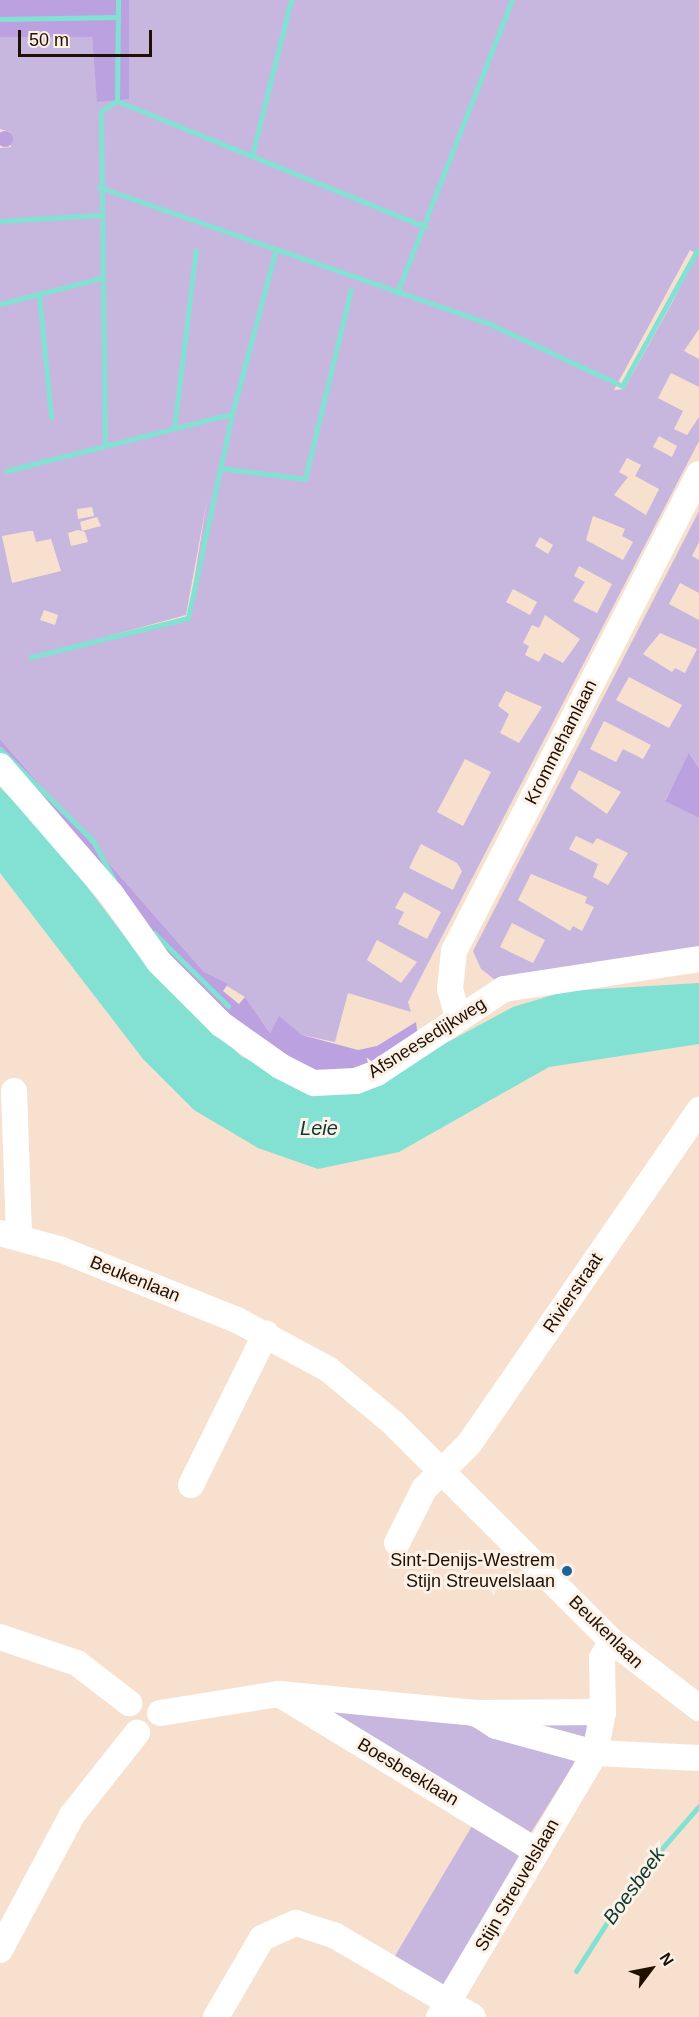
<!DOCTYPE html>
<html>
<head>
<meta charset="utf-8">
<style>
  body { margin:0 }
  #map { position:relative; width:699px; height:2017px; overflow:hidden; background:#f7e1ce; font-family:Arial,sans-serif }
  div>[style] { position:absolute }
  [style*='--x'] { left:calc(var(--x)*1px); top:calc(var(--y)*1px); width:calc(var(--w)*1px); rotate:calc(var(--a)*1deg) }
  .green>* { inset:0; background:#c7b7df }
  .forest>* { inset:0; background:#bca1e0 }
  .round { border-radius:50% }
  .water>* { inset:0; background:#82e1d3 }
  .stream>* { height:5px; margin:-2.5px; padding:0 2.5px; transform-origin:2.5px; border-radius:2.5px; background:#82e1d3 }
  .minor>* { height:26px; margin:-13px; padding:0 13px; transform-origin:13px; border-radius:13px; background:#fff }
  .dots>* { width:16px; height:16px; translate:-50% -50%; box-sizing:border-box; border:3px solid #fcf1e7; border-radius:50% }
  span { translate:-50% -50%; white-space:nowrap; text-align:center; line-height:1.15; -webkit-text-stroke:6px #fcf1e7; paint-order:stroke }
  .street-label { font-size:18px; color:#210f00 }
  .poi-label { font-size:18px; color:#210f00 }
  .right { translate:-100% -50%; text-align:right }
  .water-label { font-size:20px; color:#093732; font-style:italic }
  .north { position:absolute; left:621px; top:1939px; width:60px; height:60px; -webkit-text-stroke:4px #fcf1e7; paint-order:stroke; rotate:58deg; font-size:16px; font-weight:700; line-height:24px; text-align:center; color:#210f00 }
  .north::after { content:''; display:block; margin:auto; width:21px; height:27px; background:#210f00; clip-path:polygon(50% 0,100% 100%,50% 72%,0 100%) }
  .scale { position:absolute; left:18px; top:30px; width:134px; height:27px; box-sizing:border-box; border:3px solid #210f00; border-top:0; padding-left:8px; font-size:18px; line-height:21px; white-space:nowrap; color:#210f00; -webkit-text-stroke:4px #fcf1e7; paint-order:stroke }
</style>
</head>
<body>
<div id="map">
  <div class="green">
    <div style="clip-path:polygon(evenodd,94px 0,699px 0,699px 329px,684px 351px,699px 359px,699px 387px,671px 373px,658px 398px,683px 411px,674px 429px,687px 435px,699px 417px,699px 441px,408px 1002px,411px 1012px,348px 993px,335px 1042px,302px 1035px,279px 1017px,270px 1033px,245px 997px,204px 972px,0 739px,0 148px,11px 147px,10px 132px,0 129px,0 37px,92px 37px,96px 85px,94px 0,690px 250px,697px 254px,673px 301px,624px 389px,614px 390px,690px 250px,94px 0,659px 436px,677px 446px,672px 457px,653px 447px,659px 436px,94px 0,627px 458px,641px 465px,635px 476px,659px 489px,646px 515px,614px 495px,628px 477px,619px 472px,627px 458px,94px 0,207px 500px,188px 618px,25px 659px,186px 615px,207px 500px,94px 0,92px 507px,94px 516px,78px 519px,77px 509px,92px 507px,94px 0,593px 516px,625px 529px,622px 536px,633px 542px,623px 560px,586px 540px,593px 516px,94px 0,97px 517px,101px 526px,82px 531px,80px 522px,97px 517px,94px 0,78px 530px,85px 532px,88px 542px,71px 546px,68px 533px,78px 530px,94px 0,29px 531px,33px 531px,36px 542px,51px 539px,61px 571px,12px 583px,2px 536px,29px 531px,94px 0,540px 537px,553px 545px,548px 554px,535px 546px,540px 537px,94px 0,579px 566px,612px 584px,597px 613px,573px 601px,585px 582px,574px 576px,579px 566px,94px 0,513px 589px,537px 602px,530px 615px,506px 602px,513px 589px,94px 0,44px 610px,58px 615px,55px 625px,40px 620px,44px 610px,94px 0,545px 615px,580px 639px,563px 663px,544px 653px,539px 662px,525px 655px,529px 646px,523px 643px,532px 625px,539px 628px,545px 615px,94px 0,506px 691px,542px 707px,519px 743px,500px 733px,509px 714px,498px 706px,506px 691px,94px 0,465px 759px,491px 772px,463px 826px,437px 812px,465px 759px,94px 0,421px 844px,457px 863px,462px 871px,453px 890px,409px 868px,421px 844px,94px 0,404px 892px,441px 912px,427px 939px,398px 924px,404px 912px,395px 908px,404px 892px,94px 0,377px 940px,417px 962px,401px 983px,367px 960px,377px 940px)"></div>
    <div style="clip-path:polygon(evenodd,699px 511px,699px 542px,692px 556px,699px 560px,699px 593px,680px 583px,669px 604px,699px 620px,699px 768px,690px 754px,665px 800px,699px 818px,699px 952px,499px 983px,481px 969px,473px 951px,699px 511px,660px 633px,697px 649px,685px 673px,675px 668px,672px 672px,643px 654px,660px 633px,699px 511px,629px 677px,682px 705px,669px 728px,616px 700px,629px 677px,699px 511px,604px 721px,651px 745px,643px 759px,623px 749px,616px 762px,590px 749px,604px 721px,699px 511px,579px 770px,621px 792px,607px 814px,570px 788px,579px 770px,699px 511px,576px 836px,593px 844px,597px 838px,628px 853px,608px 885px,593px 877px,598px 864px,569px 849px,576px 836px,699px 511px,531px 874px,587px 897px,585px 903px,594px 907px,582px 931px,573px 926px,570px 931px,518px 900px,531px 874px,699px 511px,512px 923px,545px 940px,533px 963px,500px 947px,512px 923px)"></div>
    <div style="clip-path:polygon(314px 1702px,463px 1724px,563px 1751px,575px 1762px,530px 1834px)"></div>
    <div style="clip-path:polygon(501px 1715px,585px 1722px,589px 1726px,585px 1737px)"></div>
    <div style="clip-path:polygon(475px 1821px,520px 1857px,446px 1986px,392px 1961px)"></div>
  </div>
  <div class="forest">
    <div style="clip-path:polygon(0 0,129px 0,129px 99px,97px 102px,92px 37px,0 37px)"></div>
    <div class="round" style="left:-3px;top:131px;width:16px;height:16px"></div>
    <div style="clip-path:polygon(0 739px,204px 972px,228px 984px,223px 991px,239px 1004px,245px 997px,270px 1033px,279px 1016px,302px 1035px,358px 1050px,377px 1046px,416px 1022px,418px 1037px,369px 1070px,330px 1076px,262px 1048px,177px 969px,0 755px)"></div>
    <div style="clip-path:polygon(689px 753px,699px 768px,699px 818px,665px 801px)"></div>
  </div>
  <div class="water">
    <div style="clip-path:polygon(0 787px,58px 848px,135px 950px,188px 1006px,241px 1056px,293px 1084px,366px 1086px,513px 1007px,566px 991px,699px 983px,699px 1044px,549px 1067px,399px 1152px,318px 1169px,258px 1148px,194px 1110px,143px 1059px,0 873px)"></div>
  </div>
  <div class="stream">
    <div style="--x:0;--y:19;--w:118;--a:-1"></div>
    <div style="--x:117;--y:101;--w:101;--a:-89.4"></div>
    <div style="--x:252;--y:155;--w:160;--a:-75.9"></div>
    <div style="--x:99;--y:187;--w:417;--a:19.3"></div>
    <div style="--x:492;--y:325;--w:144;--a:25.1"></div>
    <div style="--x:622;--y:386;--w:155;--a:-61.1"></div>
    <div style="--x:0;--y:221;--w:99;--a:-3.5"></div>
    <div style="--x:397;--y:293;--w:315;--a:-68.6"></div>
    <div style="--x:39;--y:294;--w:124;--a:84.4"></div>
    <div style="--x:0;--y:304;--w:104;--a:-14.4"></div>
    <div style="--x:232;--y:414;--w:168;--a:-75.1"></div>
    <div style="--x:174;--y:428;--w:179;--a:-83"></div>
    <div style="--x:105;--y:445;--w:334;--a:-90.7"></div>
    <div style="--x:101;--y:111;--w:19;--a:-32"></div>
    <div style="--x:117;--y:101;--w:333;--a:22.2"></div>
    <div style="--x:220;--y:468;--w:86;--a:7.4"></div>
    <div style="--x:305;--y:479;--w:195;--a:-76.4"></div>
    <div style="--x:6;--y:471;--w:233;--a:-14.2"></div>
    <div style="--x:232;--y:414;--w:209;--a:102.2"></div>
    <div style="--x:188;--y:618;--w:162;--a:166"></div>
    <div style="--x:0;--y:749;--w:131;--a:44.7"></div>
    <div style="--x:93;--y:841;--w:44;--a:61.7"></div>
    <div style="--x:154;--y:933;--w:104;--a:44.6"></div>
    <div style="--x:576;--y:1971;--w:104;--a:-57.5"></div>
    <div style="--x:632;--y:1883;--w:102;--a:-49"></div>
  </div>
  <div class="minor">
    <div style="--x:0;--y:766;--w:169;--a:49.1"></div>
    <div style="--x:111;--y:894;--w:83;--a:54.8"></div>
    <div style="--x:159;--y:962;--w:88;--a:45"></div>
    <div style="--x:221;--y:1024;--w:72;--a:35.4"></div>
    <div style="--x:280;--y:1066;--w:38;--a:27"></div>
    <div style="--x:314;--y:1083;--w:42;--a:-2.7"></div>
    <div style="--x:356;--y:1081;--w:22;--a:-21"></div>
    <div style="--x:377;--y:1073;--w:152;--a:-33.5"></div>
    <div style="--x:504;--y:989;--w:197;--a:-8.7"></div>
    <div style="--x:458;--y:1017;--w:29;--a:-106"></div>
    <div style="--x:450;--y:989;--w:38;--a:-84"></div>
    <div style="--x:454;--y:951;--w:536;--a:-62.81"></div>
    <div style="--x:14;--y:1091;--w:146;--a:88"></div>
    <div style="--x:0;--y:1233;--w:64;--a:15.3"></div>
    <div style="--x:62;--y:1250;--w:188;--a:21.8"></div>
    <div style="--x:237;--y:1320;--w:103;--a:28.3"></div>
    <div style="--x:328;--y:1369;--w:85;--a:39.7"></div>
    <div style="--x:393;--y:1423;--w:309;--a:44.9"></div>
    <div style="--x:612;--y:1641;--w:110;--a:37.6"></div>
    <div style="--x:191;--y:1485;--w:169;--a:-63.7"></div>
    <div style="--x:397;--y:1543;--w:60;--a:-63.4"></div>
    <div style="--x:424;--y:1489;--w:64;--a:-45"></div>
    <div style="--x:469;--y:1444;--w:406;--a:-55.4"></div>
    <div style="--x:0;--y:1637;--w:81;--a:18.7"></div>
    <div style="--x:77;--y:1663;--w:66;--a:37.6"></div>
    <div style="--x:279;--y:1694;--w:198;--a:5.5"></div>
    <div style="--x:476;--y:1713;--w:127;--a:-0.5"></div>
    <div style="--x:160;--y:1713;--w:121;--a:-9.1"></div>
    <div style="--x:279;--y:1694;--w:301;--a:31.4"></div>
    <div style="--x:476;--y:1713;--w:24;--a:33"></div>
    <div style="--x:496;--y:1726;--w:103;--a:15.3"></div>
    <div style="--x:595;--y:1753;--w:104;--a:2.8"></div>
    <div style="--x:0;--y:1950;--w:153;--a:-61.9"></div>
    <div style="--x:72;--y:1815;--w:105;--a:-51.6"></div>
    <div style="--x:216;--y:2017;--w:91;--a:-59.8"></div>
    <div style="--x:262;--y:1938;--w:37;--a:-24"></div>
    <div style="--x:296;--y:1923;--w:40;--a:18"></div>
    <div style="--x:334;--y:1935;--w:161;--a:30.5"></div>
    <div style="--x:439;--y:2017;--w:307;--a:-59.4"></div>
    <div style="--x:595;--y:1753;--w:42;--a:-79"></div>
    <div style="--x:603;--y:1712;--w:54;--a:-91.1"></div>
    <div style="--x:602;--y:1658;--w:20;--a:-60"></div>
  </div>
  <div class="dots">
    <div style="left:567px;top:1571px;background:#196598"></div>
  </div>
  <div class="street-label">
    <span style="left:561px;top:742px;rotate:-63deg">Krommehamlaan</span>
    <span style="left:427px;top:1038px;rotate:-32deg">Afsneesedijkweg</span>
    <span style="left:135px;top:1279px;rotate:22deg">Beukenlaan</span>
    <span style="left:573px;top:1293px;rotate:-56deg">Rivierstraat</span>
    <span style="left:606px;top:1632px;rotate:44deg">Beukenlaan</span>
    <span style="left:408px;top:1772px;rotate:31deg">Boesbeeklaan</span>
    <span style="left:517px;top:1885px;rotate:-60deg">Stijn Streuvelslaan</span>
  </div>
  <div class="poi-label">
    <span class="right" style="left:555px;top:1571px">Sint-Denijs-Westrem<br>Stijn Streuvelslaan</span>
  </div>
  <div class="water-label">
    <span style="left:319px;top:1128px">Leie</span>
    <span style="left:634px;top:1886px;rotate:-54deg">Boesbeek</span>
  </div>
  <div class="north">N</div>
  <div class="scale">50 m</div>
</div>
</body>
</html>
